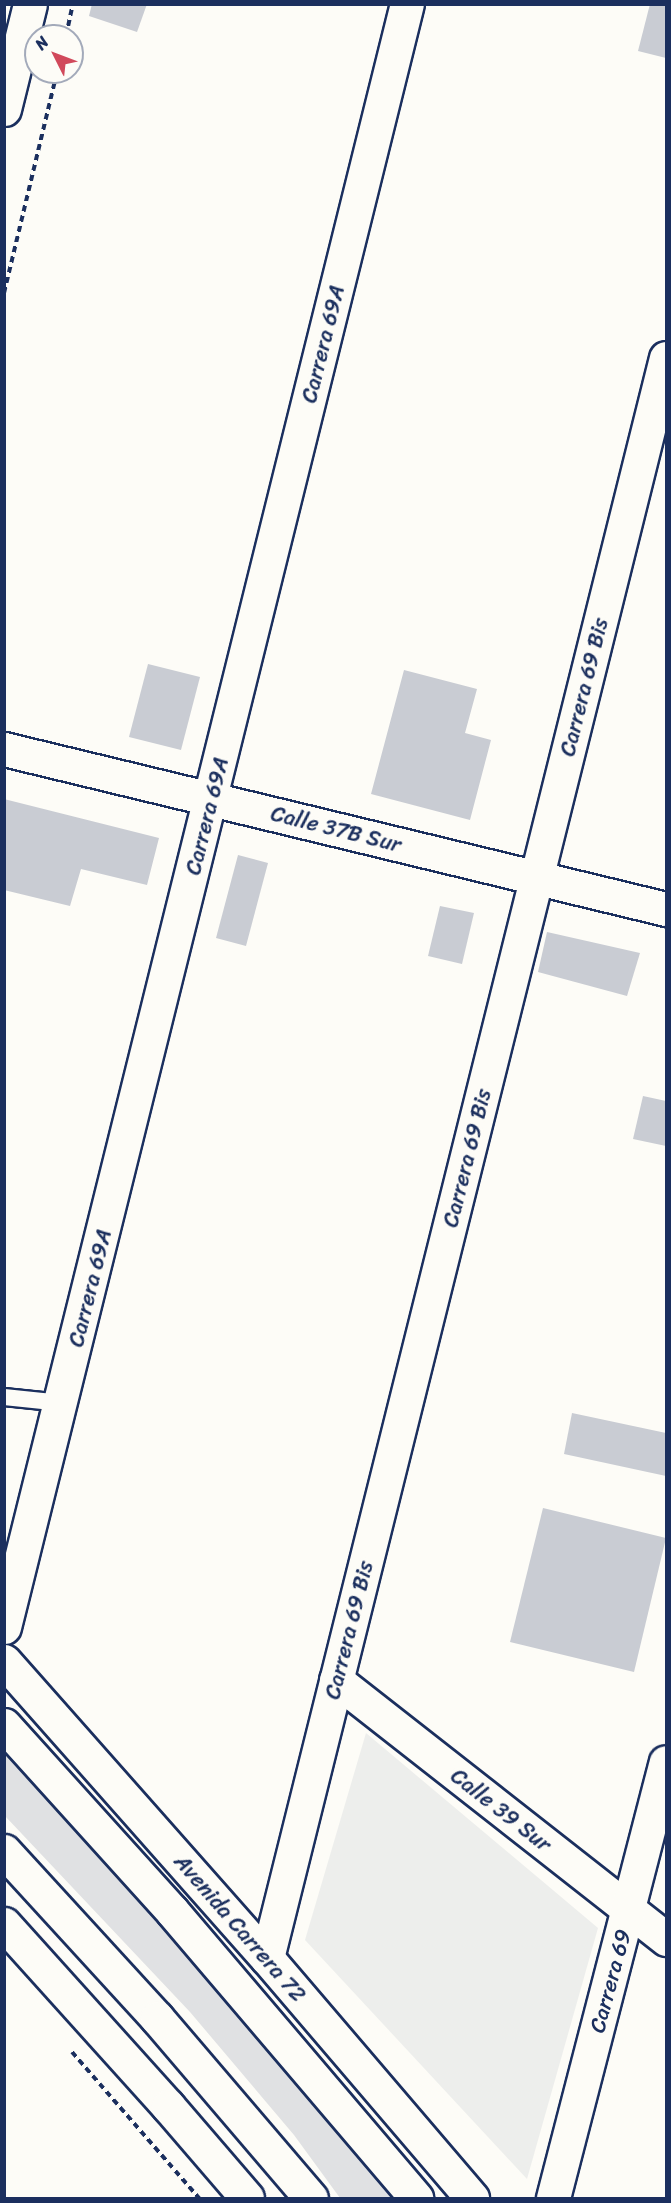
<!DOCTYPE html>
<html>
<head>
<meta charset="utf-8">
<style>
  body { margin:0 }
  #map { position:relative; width:671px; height:2203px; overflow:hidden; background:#fdfcf7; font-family:Sriracha,sans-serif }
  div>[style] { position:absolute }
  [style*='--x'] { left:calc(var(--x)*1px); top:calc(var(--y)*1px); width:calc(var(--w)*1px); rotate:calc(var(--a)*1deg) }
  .built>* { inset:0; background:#edeeec }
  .green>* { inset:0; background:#e0e1e3 }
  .building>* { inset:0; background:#c9ccd3 }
  .path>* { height:4px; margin-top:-2px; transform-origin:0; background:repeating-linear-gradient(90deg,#1b2f5e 0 6px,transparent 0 10.5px) }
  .roads { filter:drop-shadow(2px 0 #1b2f5e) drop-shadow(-2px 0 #1b2f5e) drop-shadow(0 2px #1b2f5e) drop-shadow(0 -2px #1b2f5e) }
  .lane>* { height:16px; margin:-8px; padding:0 8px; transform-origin:8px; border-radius:8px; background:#fdfcf7 }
  .street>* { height:33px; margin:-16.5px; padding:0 16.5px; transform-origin:16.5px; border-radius:16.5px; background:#fdfcf7 }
  .secondary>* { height:33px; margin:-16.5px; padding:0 16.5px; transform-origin:16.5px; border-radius:16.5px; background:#fdfcf7 }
  .highway>* { height:33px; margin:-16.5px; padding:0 16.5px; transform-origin:16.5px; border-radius:16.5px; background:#fdfcf7 }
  span { translate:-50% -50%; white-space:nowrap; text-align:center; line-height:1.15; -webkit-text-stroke:6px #fdfcf7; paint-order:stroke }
  .street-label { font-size:22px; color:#1b2f5e }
  .frame { position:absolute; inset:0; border:6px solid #1b2f5e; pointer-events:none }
  .north { position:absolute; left:24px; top:24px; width:60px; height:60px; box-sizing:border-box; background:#fdfcf7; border:2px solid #a3aaba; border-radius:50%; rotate:312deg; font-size:16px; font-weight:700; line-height:24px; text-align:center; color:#1b2f5e }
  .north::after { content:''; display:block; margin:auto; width:21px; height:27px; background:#d1495b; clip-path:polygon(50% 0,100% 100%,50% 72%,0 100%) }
</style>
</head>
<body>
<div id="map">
  <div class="built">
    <div style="clip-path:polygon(366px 1733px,598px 1928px,527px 2179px,305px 1940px)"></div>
  </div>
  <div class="green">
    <div style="clip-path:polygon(5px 1744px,221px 1981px,401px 2198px,340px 2198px,294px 2135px,190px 2012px,5px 1816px)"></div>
  </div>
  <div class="building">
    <div style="clip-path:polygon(92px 4px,147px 4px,137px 32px,89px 16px)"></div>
    <div style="clip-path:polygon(650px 4px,666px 6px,666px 58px,638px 51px)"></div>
    <div style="clip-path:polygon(148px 664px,200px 677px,181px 750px,129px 737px)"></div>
    <div style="clip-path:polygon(404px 670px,477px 689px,465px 733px,491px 740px,470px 820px,371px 794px)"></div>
    <div style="clip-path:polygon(4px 799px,159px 838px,147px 885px,81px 869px,70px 906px,4px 890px)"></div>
    <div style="clip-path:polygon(238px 855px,268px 863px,246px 946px,216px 938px)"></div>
    <div style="clip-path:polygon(440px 906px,474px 913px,462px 964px,428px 956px)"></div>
    <div style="clip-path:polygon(547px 932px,640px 953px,627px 996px,538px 972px)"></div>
    <div style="clip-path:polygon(643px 1096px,666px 1101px,666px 1146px,633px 1139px)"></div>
    <div style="clip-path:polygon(572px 1413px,666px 1433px,666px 1476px,564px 1454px)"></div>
    <div style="clip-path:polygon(543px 1508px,666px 1538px,634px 1672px,510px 1642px)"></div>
  </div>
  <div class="path">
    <div style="--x:66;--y:36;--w:33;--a:-78"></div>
    <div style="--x:4;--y:293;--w:227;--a:-76.5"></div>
    <div style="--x:72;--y:2052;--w:194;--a:49"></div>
  </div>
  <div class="roads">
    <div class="lane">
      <div style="--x:4;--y:1397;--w:58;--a:5.9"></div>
    </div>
    <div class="street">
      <div style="--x:4;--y:1627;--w:1672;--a:-76.06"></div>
      <div style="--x:336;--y:1680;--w:420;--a:38.1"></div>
      <div style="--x:267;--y:1958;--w:1649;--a:-76"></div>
      <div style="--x:553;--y:2198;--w:450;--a:-75.5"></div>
    </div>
    <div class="secondary">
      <div style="--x:4;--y:109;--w:108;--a:-76.1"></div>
      <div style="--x:4;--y:749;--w:681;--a:13.59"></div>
    </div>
    <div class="highway">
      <div style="--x:4;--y:1661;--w:397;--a:48.5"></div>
      <div style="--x:267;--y:1958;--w:316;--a:49.5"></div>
      <div style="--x:4;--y:1725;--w:251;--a:47.9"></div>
      <div style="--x:172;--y:1911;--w:377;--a:49.6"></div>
      <div style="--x:4;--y:1851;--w:226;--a:47.5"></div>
      <div style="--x:157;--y:2018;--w:237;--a:49.5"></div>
      <div style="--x:4;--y:1924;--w:245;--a:48"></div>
      <div style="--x:168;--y:2106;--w:121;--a:49.3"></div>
    </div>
  </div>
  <div class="street-label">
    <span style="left:323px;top:344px;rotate:-76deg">Carrera 69A</span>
    <span style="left:584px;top:687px;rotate:-76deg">Carrera 69 Bis</span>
    <span style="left:207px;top:816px;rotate:-76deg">Carrera 69A</span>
    <span style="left:336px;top:829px;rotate:14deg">Calle 37B Sur</span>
    <span style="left:467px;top:1158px;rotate:-76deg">Carrera 69 Bis</span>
    <span style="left:90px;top:1288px;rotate:-76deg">Carrera 69A</span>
    <span style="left:349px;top:1630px;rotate:-76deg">Carrera 69 Bis</span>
    <span style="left:501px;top:1810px;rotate:38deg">Calle 39 Sur</span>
    <span style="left:240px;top:1928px;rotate:49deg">Avenida Carrera 72</span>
    <span style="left:610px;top:1981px;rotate:-75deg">Carrera 69</span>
  </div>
  <div class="frame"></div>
  <div class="north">N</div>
</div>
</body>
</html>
